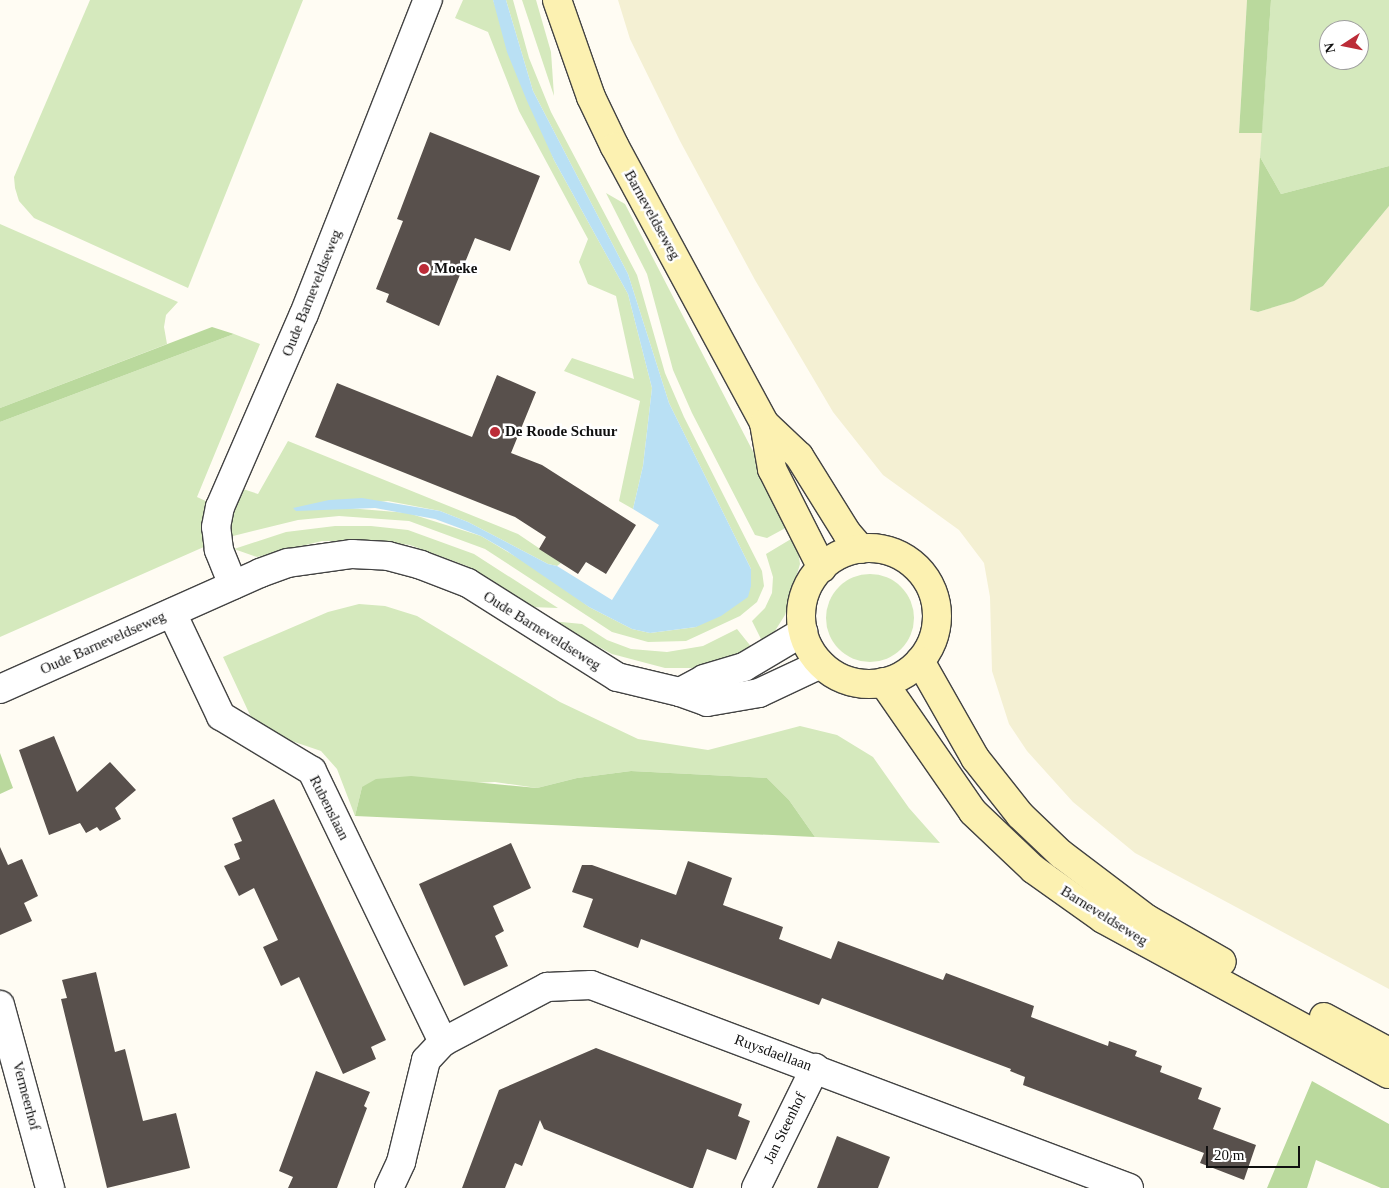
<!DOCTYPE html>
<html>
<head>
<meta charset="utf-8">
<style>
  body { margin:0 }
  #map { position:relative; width:1389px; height:1188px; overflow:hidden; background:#fffcf3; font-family:"Times New Roman",serif }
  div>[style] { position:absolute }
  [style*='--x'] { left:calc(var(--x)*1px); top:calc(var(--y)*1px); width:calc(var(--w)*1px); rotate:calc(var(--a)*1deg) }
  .farmland>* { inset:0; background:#f4f0d3 }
  .green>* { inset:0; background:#d5e9bd }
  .round { border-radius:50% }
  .forest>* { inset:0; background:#bad99d }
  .water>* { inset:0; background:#b9e0f4 }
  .building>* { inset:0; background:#58504c }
  .roads { filter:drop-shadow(1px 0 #434343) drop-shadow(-1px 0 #434343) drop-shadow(0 1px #434343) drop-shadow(0 -1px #434343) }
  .minor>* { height:28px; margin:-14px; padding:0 14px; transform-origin:14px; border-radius:14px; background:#fff }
  .tertiary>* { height:28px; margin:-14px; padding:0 14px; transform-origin:14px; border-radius:14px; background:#fff }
  .secondary>* { height:28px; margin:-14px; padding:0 14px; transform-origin:14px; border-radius:14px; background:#fcf1b1 }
  .secondary>.ring { margin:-14px; padding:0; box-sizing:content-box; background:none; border:28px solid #fcf1b1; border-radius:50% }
  .dots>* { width:14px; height:14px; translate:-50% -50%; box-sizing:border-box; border:2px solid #fff; border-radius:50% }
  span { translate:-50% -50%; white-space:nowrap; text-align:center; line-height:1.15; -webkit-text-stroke:5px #fff; paint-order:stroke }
  .street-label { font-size:15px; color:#101010 }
  .poi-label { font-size:15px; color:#101010; font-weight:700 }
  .left { translate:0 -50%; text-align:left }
  .north { position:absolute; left:1319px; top:20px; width:50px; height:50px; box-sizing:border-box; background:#fff; border:1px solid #9f9f9f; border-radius:50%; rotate:259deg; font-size:14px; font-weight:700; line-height:20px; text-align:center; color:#101010 }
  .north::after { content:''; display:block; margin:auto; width:18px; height:22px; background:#bc2c38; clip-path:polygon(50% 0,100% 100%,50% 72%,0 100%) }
  .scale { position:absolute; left:1206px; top:1146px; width:94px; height:22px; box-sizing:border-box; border:2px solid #101010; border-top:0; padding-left:6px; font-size:15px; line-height:18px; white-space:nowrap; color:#101010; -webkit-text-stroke:4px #fff; paint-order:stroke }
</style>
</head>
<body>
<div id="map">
  <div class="farmland">
    <div style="clip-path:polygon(618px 0,1247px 0,1239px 133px,1262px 133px,1250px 310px,1258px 312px,1293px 301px,1323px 286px,1389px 206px,1389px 989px,1135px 853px,1073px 802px,1027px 751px,1009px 724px,992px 671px,990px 597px,984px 563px,959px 530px,883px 475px,833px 412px,755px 280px,680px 141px,630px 39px)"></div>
  </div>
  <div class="green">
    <div style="clip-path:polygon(90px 0,303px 0,188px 288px,34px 218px,19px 201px,15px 188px,14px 177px)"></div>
    <div style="clip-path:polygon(463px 0,493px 0,554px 160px,628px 294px,652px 388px,643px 466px,633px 509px,619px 501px,640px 401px,564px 371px,572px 358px,634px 379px,616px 296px,588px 284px,579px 262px,588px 239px,519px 111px,488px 32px,455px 18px)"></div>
    <div style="clip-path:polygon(506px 0,513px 0,529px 58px,551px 112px,637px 275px,665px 373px,684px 417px,762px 571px,764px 586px,757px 602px,740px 616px,686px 641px,648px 642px,612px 632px,485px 549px,409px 521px,339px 516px,298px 520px,229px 537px,228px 526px,243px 489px,258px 494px,288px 441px,518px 534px,561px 563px,557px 566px,548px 564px,468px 522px,440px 511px,388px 501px,336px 507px,408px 513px,481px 536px,548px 576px,589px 607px,632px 629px,650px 633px,696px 627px,751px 569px,669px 403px,628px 274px,533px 91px)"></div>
    <div style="clip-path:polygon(522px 0,536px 0,551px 52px,554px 96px)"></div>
    <div style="clip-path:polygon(evenodd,1271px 0,1389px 0,1389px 166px,1281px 194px,1260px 157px,1271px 0,1329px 30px,1359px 30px,1359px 60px,1329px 60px,1329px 30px)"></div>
    <div style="clip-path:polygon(606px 193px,625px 204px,791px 525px,767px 538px,755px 535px,692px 413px,673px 370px,647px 274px)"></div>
    <div style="clip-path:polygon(0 224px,178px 302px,166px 315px,164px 327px,167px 344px,0 408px)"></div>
    <div style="clip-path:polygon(234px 334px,260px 344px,197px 497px,210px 503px,206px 546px,0 637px,0 422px)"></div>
    <div style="clip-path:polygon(371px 526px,408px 530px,474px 554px,558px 608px,531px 607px,467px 566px,410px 545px,380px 541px,322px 541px,257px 557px,234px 549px,286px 532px,335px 526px)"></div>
    <div style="clip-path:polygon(796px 536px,800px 564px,785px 615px,773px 634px,763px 643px,752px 621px,765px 608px,772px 593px,773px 577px,766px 554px)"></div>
    <div class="round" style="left:826px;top:574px;width:88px;height:88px"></div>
    <div style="clip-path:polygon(359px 604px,385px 606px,417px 616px,560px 702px,638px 739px,708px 750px,800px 726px,837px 735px,873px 757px,909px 808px,940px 843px,815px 837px,789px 800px,767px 778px,631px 771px,577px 778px,537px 788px,495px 782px,362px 787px,355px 816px,337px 769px,321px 751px,268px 733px,250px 715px,223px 657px,328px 612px)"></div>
    <div style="clip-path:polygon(551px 621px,582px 624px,607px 640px,631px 649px,667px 652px,703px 646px,737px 629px,753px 649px,702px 668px,665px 668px,612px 654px)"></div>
  </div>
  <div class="forest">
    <div style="clip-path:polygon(1247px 0,1271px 0,1262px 133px,1239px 133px)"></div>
    <div style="clip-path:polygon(1260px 157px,1281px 194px,1389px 166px,1389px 206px,1323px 286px,1294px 301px,1258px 312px,1250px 310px)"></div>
    <div style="clip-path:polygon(212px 327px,234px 334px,0 422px,0 408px)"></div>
    <div style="clip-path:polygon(0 753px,13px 788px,0 794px)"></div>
    <div style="clip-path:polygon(631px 771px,767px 778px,789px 800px,815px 837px,355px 816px,362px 787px,376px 779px,411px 776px,537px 788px,577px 778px)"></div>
    <div style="clip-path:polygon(1312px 1081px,1389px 1124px,1389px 1188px,1381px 1188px,1316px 1160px,1307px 1188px,1267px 1188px)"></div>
  </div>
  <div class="water">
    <div style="clip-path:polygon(493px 0,506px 0,533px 91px,628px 274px,669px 403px,751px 569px,751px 586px,748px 597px,721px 616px,696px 627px,650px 633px,632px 629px,589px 607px,507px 551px,481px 536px,435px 519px,375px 508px,296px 511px,293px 508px,329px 500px,362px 498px,440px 511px,468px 522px,548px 564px,557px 566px,612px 600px,659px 525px,633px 509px,643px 466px,652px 388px,628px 294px,554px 160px,527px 101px,507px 52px)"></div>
  </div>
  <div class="building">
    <div style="clip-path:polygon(430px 132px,540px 176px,510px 251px,475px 238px,439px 326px,386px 302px,389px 294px,376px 289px,403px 221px,397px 219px)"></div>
    <div style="clip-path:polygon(497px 375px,536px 392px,511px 453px,542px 465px,636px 525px,606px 574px,586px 562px,578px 574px,539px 549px,546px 537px,515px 517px,315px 437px,337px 383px,472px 437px)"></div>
    <div style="clip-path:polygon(54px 736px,77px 792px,110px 762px,136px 790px,115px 808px,121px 819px,100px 831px,97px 827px,86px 833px,80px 823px,49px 835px,19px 750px)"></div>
    <div style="clip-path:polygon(274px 799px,386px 1040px,371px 1047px,376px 1059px,343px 1074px,299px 977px,281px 986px,263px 947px,278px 940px,254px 888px,239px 896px,224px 866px,240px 859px,234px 844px,242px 841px,232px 818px)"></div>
    <div style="clip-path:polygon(511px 843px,531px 888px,493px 906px,504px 931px,495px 936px,508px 966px,464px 986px,419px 884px)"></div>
    <div style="clip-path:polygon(0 847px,8px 865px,22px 859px,38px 896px,24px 903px,32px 921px,0 935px)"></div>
    <div style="clip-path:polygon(688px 861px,732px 878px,723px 905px,783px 927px,779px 939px,831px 959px,838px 941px,943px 980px,946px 973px,1034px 1006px,1031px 1017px,1108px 1046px,1109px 1041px,1137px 1051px,1135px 1056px,1162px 1066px,1160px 1072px,1202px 1088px,1198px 1099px,1221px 1108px,1213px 1129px,1256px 1145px,1244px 1180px,1200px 1163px,1204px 1153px,1023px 1085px,1025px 1077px,1010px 1071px,1011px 1069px,822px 998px,819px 1005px,641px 939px,638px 948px,583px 927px,593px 899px,572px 892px,582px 865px,592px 865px,676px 895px)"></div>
    <div style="clip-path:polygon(96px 972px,115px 1052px,125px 1049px,143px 1121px,176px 1113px,190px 1168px,107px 1188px,61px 999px,67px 998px,62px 980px)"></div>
    <div style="clip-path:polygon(596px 1048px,742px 1104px,738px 1116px,750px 1121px,736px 1160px,707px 1149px,693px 1188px,690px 1188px,544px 1129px,540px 1120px,522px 1166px,515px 1163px,505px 1188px,462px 1188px,499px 1090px)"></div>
    <div style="clip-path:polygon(316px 1071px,370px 1092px,364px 1106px,367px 1108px,337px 1188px,288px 1188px,293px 1177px,279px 1171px)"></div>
    <div style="clip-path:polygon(837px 1136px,890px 1157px,878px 1188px,817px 1188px)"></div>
  </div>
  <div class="roads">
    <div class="minor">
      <div style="--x:233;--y:585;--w:38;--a:-112"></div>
      <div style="--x:219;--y:550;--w:23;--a:-97"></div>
      <div style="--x:216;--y:527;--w:20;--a:-79"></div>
      <div style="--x:220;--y:507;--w:210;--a:-66.5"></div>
      <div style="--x:304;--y:314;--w:338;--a:-68.5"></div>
      <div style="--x:172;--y:613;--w:114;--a:64.6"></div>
      <div style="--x:221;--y:716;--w:106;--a:31.1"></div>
      <div style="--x:312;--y:771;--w:301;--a:64.2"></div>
      <div style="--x:0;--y:1005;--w:190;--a:74.7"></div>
      <div style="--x:389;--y:1188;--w:29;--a:-65"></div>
      <div style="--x:401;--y:1162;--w:105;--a:-76.2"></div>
      <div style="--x:426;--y:1060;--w:25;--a:-47"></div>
      <div style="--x:443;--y:1042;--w:118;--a:-27.9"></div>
      <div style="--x:547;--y:987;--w:44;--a:-2.6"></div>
      <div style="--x:591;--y:985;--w:575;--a:20.67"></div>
      <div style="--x:756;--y:1188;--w:134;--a:-63.8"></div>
    </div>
    <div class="tertiary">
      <div style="--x:0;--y:689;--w:285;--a:-24"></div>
      <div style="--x:260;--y:573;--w:30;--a:-20"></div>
      <div style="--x:288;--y:563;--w:65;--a:-8"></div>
      <div style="--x:352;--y:554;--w:36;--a:3"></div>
      <div style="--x:388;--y:556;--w:34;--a:15"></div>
      <div style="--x:421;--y:565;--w:50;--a:21"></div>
      <div style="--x:468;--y:583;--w:176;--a:32.2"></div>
      <div style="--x:617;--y:677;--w:65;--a:13.4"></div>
      <div style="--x:680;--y:692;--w:29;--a:20"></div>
      <div style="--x:707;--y:702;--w:53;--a:-9.8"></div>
      <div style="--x:759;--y:693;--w:68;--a:-25.1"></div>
      <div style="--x:680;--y:692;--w:27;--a:-28"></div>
      <div style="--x:704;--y:679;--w:42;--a:-16.7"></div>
      <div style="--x:744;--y:667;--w:69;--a:-30.7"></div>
    </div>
    <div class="secondary">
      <div style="--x:557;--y:0;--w:103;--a:70.7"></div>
      <div style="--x:591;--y:97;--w:55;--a:64.4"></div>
      <div style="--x:615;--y:147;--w:314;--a:61.6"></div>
      <div style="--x:764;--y:423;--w:48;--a:43.3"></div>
      <div style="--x:799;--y:456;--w:91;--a:58.1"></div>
      <div style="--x:847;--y:533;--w:21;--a:49"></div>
      <div style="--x:764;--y:423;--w:47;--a:80.1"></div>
      <div style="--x:772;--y:469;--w:111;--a:63.2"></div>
      <div class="ring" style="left:801px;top:548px;width:108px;height:108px"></div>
      <div style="--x:920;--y:661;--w:112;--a:60.4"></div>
      <div style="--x:975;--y:758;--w:73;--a:51.7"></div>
      <div style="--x:1020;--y:815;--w:57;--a:43.6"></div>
      <div style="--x:1061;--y:854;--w:108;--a:37.1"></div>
      <div style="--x:1147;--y:919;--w:86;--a:29.8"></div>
      <div style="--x:883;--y:682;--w:158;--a:55.3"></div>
      <div style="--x:973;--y:812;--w:83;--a:43.5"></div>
      <div style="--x:1033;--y:869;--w:86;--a:35.5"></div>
      <div style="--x:1103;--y:919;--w:325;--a:28.5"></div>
      <div style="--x:1324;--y:1017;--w:74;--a:28.3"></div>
    </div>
  </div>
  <div class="dots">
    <div style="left:424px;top:269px;background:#bc2c38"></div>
    <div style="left:495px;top:432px;background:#bc2c38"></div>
  </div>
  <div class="street-label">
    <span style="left:652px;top:215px;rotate:61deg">Barneveldseweg</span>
    <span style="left:312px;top:293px;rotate:-68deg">Oude Barneveldseweg</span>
    <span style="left:542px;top:631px;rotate:32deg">Oude Barneveldseweg</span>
    <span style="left:103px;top:643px;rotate:-24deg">Oude Barneveldseweg</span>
    <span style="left:329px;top:808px;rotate:63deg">Rubenslaan</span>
    <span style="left:1104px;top:916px;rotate:32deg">Barneveldseweg</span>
    <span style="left:773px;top:1053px;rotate:20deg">Ruysdaellaan</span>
    <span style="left:26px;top:1096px;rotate:75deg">Vermeerhof</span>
    <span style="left:785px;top:1128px;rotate:-64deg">Jan Steenhof</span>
  </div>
  <div class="poi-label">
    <span class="left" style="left:434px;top:269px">Moeke</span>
    <span class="left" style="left:505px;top:432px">De Roode Schuur</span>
  </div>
  <div class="north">N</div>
  <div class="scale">20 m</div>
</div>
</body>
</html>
